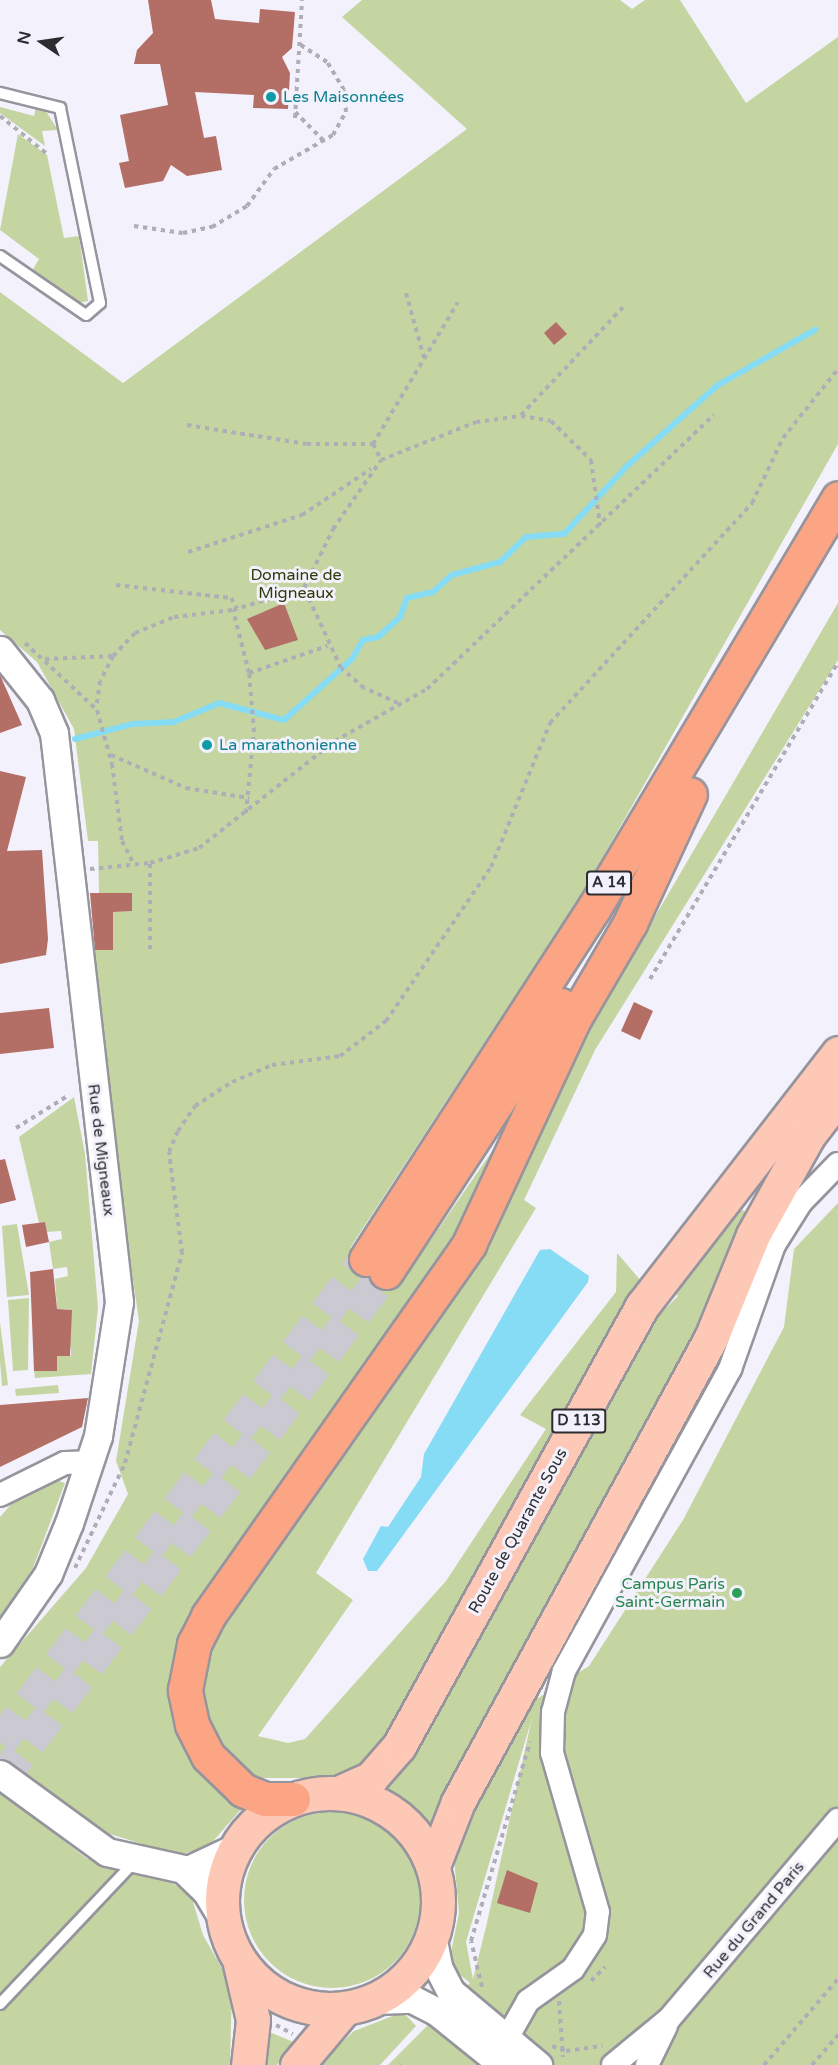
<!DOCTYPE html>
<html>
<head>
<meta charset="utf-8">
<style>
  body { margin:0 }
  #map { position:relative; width:838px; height:2065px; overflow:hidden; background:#f3f1fb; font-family:"Varela Round",sans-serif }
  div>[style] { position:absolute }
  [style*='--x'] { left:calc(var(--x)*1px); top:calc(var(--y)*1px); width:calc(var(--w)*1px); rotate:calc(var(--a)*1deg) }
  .green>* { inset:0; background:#c4d5a2 }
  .round { border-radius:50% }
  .water>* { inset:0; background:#86dbf5 }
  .stream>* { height:6px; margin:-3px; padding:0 3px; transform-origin:3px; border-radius:3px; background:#86dbf5 }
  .building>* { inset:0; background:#b36e66 }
  .motorway-tunnel>* { height:33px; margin-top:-16.5px; transform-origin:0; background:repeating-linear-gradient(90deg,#cbcad2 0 33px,transparent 0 49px) }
  .path>* { height:4px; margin-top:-2px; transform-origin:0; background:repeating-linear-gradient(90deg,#afaeb6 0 4.5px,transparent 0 9px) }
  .roads { filter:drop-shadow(2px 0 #96949d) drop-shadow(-2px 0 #96949d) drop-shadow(0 2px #96949d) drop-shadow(0 -2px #96949d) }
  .service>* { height:10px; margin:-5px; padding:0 5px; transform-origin:5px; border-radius:5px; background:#fff }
  .minor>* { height:22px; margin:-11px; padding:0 11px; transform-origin:11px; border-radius:11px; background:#fff }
  .tertiary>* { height:27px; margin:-13.5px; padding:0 13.5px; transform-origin:13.5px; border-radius:13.5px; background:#fff }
  .primary>* { height:33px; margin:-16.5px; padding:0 16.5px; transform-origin:16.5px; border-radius:16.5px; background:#fdc9b6 }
  .primary>.ring { margin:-16.5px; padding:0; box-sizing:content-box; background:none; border:33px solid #fdc9b6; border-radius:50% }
  .motorway>* { height:33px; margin:-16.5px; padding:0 16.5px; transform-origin:16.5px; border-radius:16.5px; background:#fca585 }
  .dots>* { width:16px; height:16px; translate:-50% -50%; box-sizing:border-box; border:3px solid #f3f1fb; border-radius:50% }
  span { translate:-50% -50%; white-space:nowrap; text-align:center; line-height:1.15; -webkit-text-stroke:6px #f3f1fb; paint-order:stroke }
  .shield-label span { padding:2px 4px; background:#f3f1fb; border:2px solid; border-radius:4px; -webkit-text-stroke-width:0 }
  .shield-label { font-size:15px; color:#2d2c30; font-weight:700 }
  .culture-label { font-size:16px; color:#0d838f }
  .left { translate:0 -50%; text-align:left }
  .park-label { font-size:16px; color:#2e3b0b }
  .street-label { font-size:16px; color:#2d2c30 }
  .leisure-label { font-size:16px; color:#27864d }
  .right { translate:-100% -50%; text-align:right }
  .north { position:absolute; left:12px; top:12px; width:60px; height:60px; -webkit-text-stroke:4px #f3f1fb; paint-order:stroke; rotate:283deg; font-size:16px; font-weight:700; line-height:24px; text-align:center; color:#2d2c30 }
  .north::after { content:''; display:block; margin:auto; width:21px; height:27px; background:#2d2c30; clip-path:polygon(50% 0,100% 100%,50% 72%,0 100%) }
</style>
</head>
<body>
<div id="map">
  <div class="green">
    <div style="clip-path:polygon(362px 0,620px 0,632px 9px,645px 0,680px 0,746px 103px,838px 37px,838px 444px,583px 892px,350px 1248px,401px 1283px,522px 1108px,480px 1204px,198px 1614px,200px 1769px,242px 1808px,208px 1847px,178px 1855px,100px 1831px,0 1755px,0 1667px,86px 1568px,128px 1494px,116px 1461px,139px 1321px,101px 1060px,107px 1059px,93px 950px,113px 950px,113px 933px,99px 912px,132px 911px,132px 893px,99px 893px,98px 841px,88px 841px,74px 729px,37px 662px,0 630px,0 292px,123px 383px,467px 129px,342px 17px)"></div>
    <div style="clip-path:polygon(0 107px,34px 116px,36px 107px,45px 110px,58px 130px,42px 131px,45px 146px,0 113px)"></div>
    <div style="clip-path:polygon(18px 134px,47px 155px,64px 238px,79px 236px,88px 301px,78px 303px,32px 271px,39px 259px,0 230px)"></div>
    <div style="clip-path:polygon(838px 603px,838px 660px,595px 1050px,524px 1200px,536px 1208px,316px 1573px,353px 1600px,258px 1736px,288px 1743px,305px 1739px,446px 1581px,546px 1429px,520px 1415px,616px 1292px,617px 1253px,648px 1289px,387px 1746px,347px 1778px,254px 1778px,233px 1766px,213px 1737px,199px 1698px,201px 1665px,215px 1635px,484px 1250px,572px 1059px)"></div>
    <div style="clip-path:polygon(74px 1097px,85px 1154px,98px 1308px,91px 1374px,35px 1378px,34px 1371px,57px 1371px,57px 1356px,71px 1356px,71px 1347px,57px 1346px,72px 1310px,57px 1309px,55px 1279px,68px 1276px,67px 1267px,53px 1269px,49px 1242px,62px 1239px,61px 1231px,47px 1232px,45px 1222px,39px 1223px,19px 1137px)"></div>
    <div style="clip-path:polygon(evenodd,838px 1203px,838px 2065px,388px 2065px,470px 1983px,453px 1969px,451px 1952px,459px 1913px,454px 1858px,464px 1829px,535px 1700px,589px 1666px,683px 1520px,784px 1327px,794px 1249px,838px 1203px,532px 1718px,486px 1927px,473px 1979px,466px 1942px,532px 1718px)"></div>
    <div style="clip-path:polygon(743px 1210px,747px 1213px,705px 1324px,431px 1828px,378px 1789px,646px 1328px,678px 1296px,675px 1293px,735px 1213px)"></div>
    <div style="clip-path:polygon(17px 1224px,29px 1295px,7px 1297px,2px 1226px)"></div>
    <div style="clip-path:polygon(29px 1298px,28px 1370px,13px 1371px,8px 1300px)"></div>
    <div style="clip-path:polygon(0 1322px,8px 1385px,2px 1386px,0 1361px)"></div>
    <div style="clip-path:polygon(58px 1385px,59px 1393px,16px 1396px,15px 1389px)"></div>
    <div style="clip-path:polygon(56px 1480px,65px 1483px,33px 1568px,0 1618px,0 1517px,15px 1500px)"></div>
    <div style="clip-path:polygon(0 1792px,86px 1858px,172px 1883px,191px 1895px,203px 1935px,232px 1986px,230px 2065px,0 2065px)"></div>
    <div class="round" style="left:244px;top:1812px;width:176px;height:176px"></div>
    <div style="clip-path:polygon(403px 2012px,416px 2026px,380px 2065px,317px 2065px,354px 2031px)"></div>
    <div style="clip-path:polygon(267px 2031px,296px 2043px,277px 2065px,259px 2065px)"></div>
  </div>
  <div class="water">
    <div style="clip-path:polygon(550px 1249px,589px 1276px,588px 1282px,377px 1571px,368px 1571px,363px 1559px,381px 1526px,388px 1527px,421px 1477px,424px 1454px,540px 1250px)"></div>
  </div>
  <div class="stream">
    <div style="--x:75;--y:739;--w:59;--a:-14.7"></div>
    <div style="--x:132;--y:724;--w:42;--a:-2.7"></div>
    <div style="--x:174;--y:722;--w:49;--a:-22.9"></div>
    <div style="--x:219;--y:703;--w:67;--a:14.7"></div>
    <div style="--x:284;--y:720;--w:91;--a:-41.9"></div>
    <div style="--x:352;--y:659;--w:22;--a:-60"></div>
    <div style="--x:363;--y:640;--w:15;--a:-11"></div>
    <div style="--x:378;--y:637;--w:30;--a:-42"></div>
    <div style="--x:400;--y:617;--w:20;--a:-70"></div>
    <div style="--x:407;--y:598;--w:27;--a:-13"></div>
    <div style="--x:433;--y:592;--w:25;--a:-42"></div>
    <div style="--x:452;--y:575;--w:50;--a:-15.2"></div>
    <div style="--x:500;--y:562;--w:36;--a:-44"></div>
    <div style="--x:526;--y:537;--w:38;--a:-5"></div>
    <div style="--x:564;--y:534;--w:93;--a:-47.2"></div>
    <div style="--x:627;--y:466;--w:122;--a:-41.7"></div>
    <div style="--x:718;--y:385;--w:112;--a:-29.6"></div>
  </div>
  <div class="building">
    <div style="clip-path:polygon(148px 0,211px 0,215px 19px,259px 23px,260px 9px,295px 12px,292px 48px,282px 57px,290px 73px,288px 109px,253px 108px,254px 95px,195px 92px,204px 138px,216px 136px,222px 170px,187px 176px,171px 165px,163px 181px,125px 188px,119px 163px,129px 161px,120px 115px,168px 105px,160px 64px,134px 64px,137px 50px,153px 33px)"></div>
    <div style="clip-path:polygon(556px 322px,567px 334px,554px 345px,544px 333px)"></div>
    <div style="clip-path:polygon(284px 603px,298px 640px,265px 650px,247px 619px)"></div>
    <div style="clip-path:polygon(0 675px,22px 725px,0 733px)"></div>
    <div style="clip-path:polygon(0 771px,26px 777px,7px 851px,42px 850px,48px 939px,46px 955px,0 964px)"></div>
    <div style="clip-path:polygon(90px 893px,132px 893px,132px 911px,113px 912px,113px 950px,95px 950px)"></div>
    <div style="clip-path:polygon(634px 1002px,653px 1011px,640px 1040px,621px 1031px)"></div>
    <div style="clip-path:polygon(49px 1008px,54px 1048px,0 1054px,0 1013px)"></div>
    <div style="clip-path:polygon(5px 1159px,16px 1200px,0 1204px,0 1160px)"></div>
    <div style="clip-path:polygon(45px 1222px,49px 1242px,26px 1247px,22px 1225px)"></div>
    <div style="clip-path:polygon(53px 1269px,57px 1309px,72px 1310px,70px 1356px,57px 1356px,57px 1371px,34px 1371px,30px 1272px)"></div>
    <div style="clip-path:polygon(88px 1398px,82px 1427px,0 1467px,0 1405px)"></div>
    <div style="clip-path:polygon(507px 1870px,538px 1883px,530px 1913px,497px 1903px)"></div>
  </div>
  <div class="motorway-tunnel">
    <div style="--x:0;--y:1742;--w:606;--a:-52.85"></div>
    <div style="--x:0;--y:1781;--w:639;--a:-52.83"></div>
  </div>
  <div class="path">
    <div style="--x:295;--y:112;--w:41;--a:45"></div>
    <div style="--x:0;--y:116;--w:59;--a:38.8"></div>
    <div style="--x:295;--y:118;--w:118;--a:-86.6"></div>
    <div style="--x:134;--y:226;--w:49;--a:8.1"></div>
    <div style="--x:183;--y:233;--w:30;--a:-12"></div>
    <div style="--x:212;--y:227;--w:41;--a:-31"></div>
    <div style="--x:247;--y:206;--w:46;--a:-53.9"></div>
    <div style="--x:274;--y:169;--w:68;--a:-30"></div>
    <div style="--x:333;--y:135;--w:26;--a:-61"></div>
    <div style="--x:346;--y:112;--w:22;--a:-95"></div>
    <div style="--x:344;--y:90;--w:33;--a:-121"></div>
    <div style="--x:327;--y:62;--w:33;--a:-147"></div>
    <div style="--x:406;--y:293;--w:67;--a:74.5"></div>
    <div style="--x:521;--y:415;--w:151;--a:-46.6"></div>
    <div style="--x:187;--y:425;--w:121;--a:9"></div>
    <div style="--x:307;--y:444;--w:66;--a:0"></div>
    <div style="--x:373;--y:444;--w:18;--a:63"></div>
    <div style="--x:373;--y:444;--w:165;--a:-59.1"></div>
    <div style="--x:188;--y:552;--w:120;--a:-18"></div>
    <div style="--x:302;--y:515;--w:83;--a:-33.7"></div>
    <div style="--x:116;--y:585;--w:116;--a:6.4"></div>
    <div style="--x:231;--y:598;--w:12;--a:59"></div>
    <div style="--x:25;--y:643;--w:98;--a:42.9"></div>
    <div style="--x:97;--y:710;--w:56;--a:74.5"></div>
    <div style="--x:112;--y:764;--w:78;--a:82.6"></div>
    <div style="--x:122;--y:841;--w:27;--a:63"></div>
    <div style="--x:113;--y:656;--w:32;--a:-46"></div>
    <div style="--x:135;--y:633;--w:42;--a:-22.3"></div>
    <div style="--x:174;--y:617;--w:59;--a:-6.8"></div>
    <div style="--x:45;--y:659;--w:68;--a:-2.5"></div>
    <div style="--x:113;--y:656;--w:28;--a:117"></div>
    <div style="--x:100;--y:681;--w:27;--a:98"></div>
    <div style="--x:249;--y:673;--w:65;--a:-104.3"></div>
    <div style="--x:233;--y:610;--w:74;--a:-17.2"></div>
    <div style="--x:398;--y:703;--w:37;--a:-156"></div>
    <div style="--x:364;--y:688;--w:30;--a:-139"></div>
    <div style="--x:341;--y:668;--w:88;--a:-114.8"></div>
    <div style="--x:304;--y:588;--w:66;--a:-63.8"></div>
    <div style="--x:333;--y:529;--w:84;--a:-55.2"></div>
    <div style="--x:381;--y:460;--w:102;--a:-21.8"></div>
    <div style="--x:476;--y:422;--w:45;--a:-7.6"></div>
    <div style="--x:521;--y:416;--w:30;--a:9"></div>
    <div style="--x:551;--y:421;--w:56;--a:44.3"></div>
    <div style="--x:591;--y:460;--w:66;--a:82.1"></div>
    <div style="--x:111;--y:755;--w:82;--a:23.7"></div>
    <div style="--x:186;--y:788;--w:64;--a:9"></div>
    <div style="--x:246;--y:813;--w:81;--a:-84.4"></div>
    <div style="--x:254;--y:732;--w:59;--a:-94.8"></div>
    <div style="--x:249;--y:673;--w:83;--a:-19.1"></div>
    <div style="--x:90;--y:869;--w:60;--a:-5.7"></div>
    <div style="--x:150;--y:863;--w:51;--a:-17"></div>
    <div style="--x:199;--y:848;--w:173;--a:-38.2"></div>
    <div style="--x:335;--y:741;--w:106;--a:-29.5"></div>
    <div style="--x:427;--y:689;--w:397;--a:-43.7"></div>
    <div style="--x:150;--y:949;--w:86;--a:-90"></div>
    <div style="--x:650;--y:979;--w:369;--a:-59.3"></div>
    <div style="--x:16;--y:1128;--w:62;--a:-31.9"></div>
    <div style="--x:75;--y:1568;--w:116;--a:-64.5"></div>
    <div style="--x:125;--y:1463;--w:218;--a:-74.8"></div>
    <div style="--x:182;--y:1253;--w:102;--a:-97.3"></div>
    <div style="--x:169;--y:1152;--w:23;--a:-67"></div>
    <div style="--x:178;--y:1131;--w:30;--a:-56"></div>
    <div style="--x:195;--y:1106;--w:44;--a:-33"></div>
    <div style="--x:232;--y:1082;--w:43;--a:-23"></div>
    <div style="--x:272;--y:1065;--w:69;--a:-7.5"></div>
    <div style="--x:340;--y:1056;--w:58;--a:-37.3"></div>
    <div style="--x:386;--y:1021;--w:186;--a:-55.7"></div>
    <div style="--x:491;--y:867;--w:156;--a:-67.7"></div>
    <div style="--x:550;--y:723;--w:299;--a:-47.4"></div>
    <div style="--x:752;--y:503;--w:72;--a:-64.5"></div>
    <div style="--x:783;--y:438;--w:88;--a:-51.4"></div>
    <div style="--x:591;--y:1981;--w:20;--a:-45"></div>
    <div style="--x:482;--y:1987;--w:47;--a:-103.4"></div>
    <div style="--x:471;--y:1941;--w:208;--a:-73.5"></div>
    <div style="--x:559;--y:2001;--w:56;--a:85.9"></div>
    <div style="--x:276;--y:2025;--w:19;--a:28"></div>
    <div style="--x:552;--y:2046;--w:15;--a:20"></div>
    <div style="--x:566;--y:2051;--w:37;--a:-8"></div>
    <div style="--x:400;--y:2065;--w:1;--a:-45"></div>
    <div style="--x:764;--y:2065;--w:113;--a:-49.3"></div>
    <div style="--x:812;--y:2065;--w:40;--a:-49"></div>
  </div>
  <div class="roads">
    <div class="service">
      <div style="--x:0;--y:93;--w:62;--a:14"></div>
      <div style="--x:60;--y:108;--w:199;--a:78.4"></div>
      <div style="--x:100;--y:303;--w:18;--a:139"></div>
      <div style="--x:86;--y:315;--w:104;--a:-145.5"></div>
      <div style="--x:0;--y:2004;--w:198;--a:-46.6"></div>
    </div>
    <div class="minor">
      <div style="--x:0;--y:1495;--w:72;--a:-26.2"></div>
      <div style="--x:65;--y:1463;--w:25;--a:-2"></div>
      <div style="--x:506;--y:2040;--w:45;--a:-60.6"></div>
      <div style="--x:528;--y:2001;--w:55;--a:-35.4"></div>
      <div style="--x:573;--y:1969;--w:40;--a:-57.1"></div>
      <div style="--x:595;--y:1935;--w:23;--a:-83"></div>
      <div style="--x:598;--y:1912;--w:166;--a:-106.1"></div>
      <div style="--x:552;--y:1753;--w:41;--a:-88.6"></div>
      <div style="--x:553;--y:1712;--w:42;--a:-75"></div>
      <div style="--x:564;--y:1671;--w:345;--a:-61.2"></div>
      <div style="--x:730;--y:1369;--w:132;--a:-70.5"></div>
      <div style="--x:774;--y:1245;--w:51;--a:-57.9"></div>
      <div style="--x:801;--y:1202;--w:53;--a:-45.8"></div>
      <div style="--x:613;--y:2065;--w:72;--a:-39.4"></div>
      <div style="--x:669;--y:2019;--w:261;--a:-49.7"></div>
      <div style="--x:647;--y:2065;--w:43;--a:-64"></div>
    </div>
    <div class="tertiary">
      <div style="--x:0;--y:650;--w:64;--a:51.3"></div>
      <div style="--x:40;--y:700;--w:36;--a:67"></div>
      <div style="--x:54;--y:733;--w:573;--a:83.48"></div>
      <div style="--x:119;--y:1302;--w:136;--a:98.9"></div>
      <div style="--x:98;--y:1436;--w:92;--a:108.4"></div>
      <div style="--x:69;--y:1523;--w:55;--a:112.4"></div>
      <div style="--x:48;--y:1574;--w:84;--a:124.8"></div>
      <div style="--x:0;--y:1774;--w:132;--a:36.1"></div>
      <div style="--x:107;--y:1852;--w:83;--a:12.5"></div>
      <div style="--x:188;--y:1870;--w:54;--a:-25.1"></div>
      <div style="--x:184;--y:1870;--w:30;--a:44"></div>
      <div style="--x:206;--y:1891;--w:33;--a:59"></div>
      <div style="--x:432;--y:1935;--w:33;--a:79"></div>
      <div style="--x:438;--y:1967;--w:28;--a:63"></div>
      <div style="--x:451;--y:1992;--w:114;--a:40"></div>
      <div style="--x:374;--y:2000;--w:38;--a:-2"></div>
      <div style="--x:412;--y:1999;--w:27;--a:27"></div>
      <div style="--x:436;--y:2011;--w:86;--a:38.9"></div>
    </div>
    <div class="primary">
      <div class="ring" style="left:222px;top:1793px;width:183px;height:183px"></div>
      <div style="--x:338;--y:1793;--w:36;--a:-24"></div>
      <div style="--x:371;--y:1778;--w:43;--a:-48.8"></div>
      <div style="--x:399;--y:1746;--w:503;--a:-61.09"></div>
      <div style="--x:642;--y:1306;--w:320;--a:-52.2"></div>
      <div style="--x:433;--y:1866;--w:69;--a:-68.7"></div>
      <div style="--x:458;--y:1802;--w:528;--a:-61.4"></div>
      <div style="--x:711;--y:1338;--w:111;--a:-67.8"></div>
      <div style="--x:753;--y:1235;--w:113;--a:-60.9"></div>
      <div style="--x:808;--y:1136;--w:49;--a:-52.4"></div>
      <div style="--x:240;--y:1964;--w:57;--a:76.9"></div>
      <div style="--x:253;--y:2020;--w:45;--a:96.3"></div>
      <div style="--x:297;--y:2065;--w:73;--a:-50"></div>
    </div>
    <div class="motorway">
      <div style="--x:366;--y:1259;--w:419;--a:-57"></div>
      <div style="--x:594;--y:908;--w:477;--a:-59.2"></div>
      <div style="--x:386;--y:1272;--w:319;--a:-56.8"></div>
      <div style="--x:293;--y:1799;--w:28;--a:180"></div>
      <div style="--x:265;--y:1799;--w:24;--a:-158"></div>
      <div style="--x:243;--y:1790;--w:49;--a:-135.8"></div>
      <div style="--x:208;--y:1756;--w:36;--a:-117"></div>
      <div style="--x:192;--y:1724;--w:35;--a:-102"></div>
      <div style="--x:185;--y:1690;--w:47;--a:-78.9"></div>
      <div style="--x:194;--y:1644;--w:31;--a:-63"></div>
      <div style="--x:208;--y:1616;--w:454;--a:-54.9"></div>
      <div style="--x:469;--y:1244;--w:248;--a:-65"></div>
      <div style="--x:574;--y:1019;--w:111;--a:-59.7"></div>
      <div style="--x:630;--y:923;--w:142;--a:-65.1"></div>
    </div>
  </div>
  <div class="dots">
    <div style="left:271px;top:97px;background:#0f9aa8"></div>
    <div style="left:207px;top:745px;background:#0f9aa8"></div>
    <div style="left:737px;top:1593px;background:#2e9e5b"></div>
  </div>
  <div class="shield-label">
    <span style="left:609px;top:883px">A 14</span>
    <span style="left:579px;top:1421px">D 113</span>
  </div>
  <div class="culture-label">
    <span class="left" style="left:283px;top:97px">Les Maisonnées</span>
    <span class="left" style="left:219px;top:745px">La marathonienne</span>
  </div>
  <div class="park-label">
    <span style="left:296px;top:584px">Domaine de<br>Migneaux</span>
  </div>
  <div class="street-label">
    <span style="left:101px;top:1150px;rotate:83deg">Rue de Migneaux</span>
    <span style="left:518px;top:1531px;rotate:-61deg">Route de Quarante Sous</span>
    <span style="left:754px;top:1920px;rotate:-50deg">Rue du Grand Paris</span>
  </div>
  <div class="leisure-label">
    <span class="right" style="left:725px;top:1593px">Campus Paris<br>Saint-Germain</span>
  </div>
  <div class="north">N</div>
</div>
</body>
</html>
